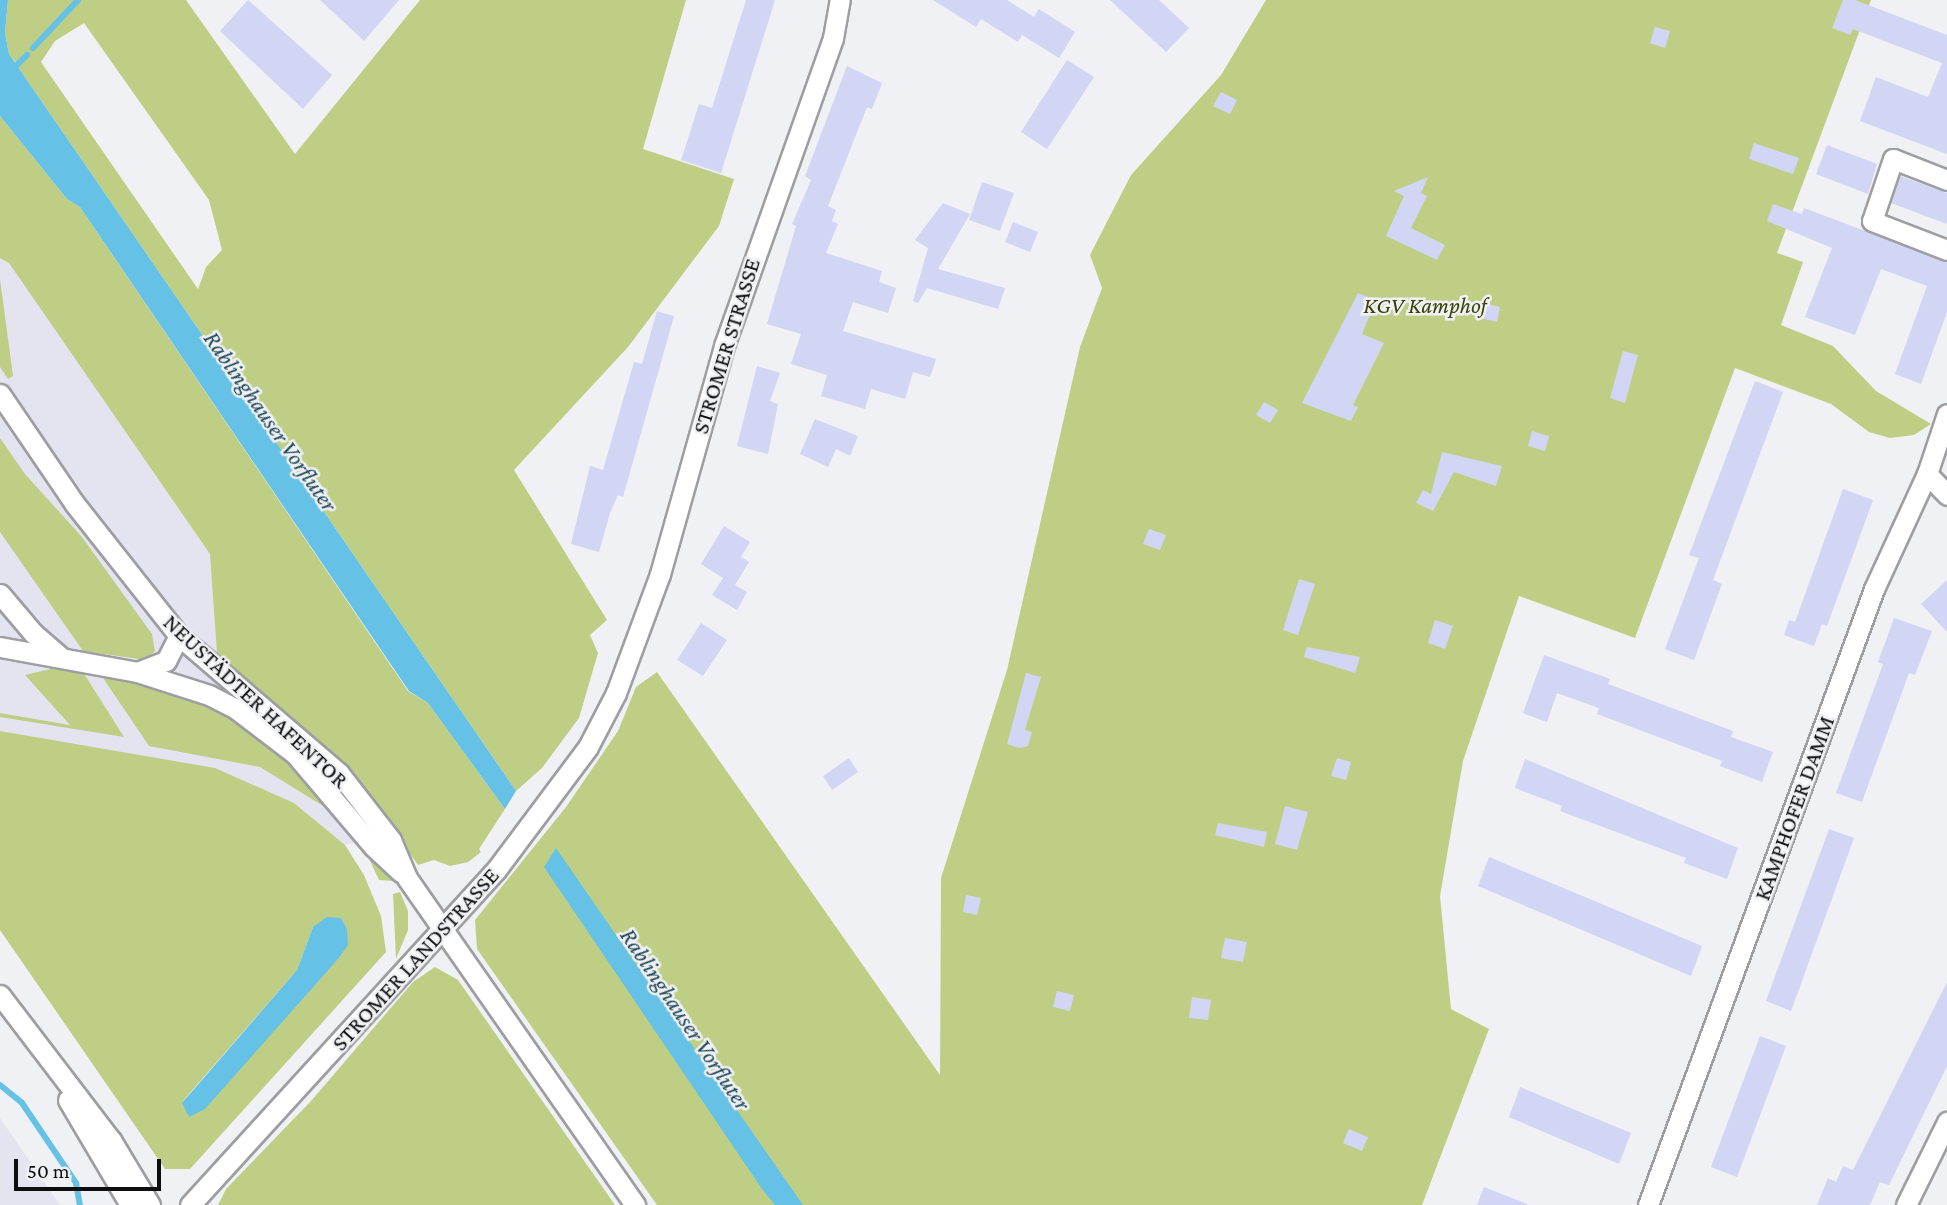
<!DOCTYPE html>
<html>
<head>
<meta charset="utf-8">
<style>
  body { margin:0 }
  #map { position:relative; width:1947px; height:1205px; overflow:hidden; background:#f0f1f5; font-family:"Crimson Pro",serif }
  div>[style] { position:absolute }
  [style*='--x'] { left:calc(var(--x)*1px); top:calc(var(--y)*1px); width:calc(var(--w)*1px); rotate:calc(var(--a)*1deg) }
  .built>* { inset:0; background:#e3e4f0 }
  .green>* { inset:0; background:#becf85 }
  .water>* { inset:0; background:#65c1e5 }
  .stream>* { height:6px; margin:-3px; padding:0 3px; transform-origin:3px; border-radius:3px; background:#65c1e5 }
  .building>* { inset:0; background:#d2d5f3 }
  .roads { filter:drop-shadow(2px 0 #9e9ea2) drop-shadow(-2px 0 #9e9ea2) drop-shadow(0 2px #9e9ea2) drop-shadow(0 -2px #9e9ea2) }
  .minor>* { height:19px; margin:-9.5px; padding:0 9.5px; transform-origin:9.5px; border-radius:9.5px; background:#fff }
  span { translate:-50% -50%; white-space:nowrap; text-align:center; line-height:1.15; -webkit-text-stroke:5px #f0f1f5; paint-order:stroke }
  .park-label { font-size:23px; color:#394207; font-style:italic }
  .street-label { font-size:23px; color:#0e0e10 }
  .water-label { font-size:24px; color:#1d4655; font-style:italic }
  .scale { position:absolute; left:14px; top:1159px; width:147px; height:32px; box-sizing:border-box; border:4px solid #0e0e10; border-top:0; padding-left:9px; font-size:21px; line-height:24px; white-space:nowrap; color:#0e0e10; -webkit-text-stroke:5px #f0f1f5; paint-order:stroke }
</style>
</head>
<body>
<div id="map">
  <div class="built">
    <div style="clip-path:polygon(0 227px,409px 831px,345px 845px,294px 803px,95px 749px,0 731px)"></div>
    <div style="clip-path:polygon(0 1118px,60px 1205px,0 1205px)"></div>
  </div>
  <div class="green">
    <div style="clip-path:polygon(evenodd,8px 0,186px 0,295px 154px,420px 0,686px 0,643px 149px,734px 179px,719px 226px,628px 347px,514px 470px,607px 620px,590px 635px,598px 653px,579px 718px,542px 768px,516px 791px,9px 54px,5px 33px,8px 0,84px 23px,209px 200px,222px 250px,206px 267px,198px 289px,41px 62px,55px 41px,84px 23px)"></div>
    <div style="clip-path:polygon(1266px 0,1871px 0,1777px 253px,1803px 262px,1781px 325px,1833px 346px,1876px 391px,1931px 424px,1914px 435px,1890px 438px,1869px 432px,1831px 404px,1735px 368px,1635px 638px,1519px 596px,1463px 761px,1440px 896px,1451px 1009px,1489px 1029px,1422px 1205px,657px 1205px,477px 949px,475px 920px,566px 807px,618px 731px,636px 687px,657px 672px,940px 1075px,941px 878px,1007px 670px,1080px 347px,1102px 288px,1090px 255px,1131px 175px,1221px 75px)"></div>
    <div style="clip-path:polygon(0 116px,67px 199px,80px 207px,408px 691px,428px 703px,505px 809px,479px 849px,481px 852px,468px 862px,450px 866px,434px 860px,418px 865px,351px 774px,217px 653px,210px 554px,9px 263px,0 258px)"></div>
    <div style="clip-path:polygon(0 279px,13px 376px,8px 379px,0 367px)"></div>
    <div style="clip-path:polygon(0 438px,25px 474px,82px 537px,152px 634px,155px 651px,146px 660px,83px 651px,0 532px)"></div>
    <div style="clip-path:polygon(59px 667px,83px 672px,124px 737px,0 717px,0 713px,70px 725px,25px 675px)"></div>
    <div style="clip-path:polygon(101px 675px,199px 696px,255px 729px,327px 796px,393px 881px,379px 880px,364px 848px,328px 809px,260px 767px,149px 746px)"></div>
    <div style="clip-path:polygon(evenodd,0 731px,215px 768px,294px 803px,345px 845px,364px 875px,381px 916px,386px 952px,190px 1169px,165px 1169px,0 930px,0 731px,313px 927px,338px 959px,182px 1102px,297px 970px,313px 927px)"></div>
    <div style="clip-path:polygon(400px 892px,408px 911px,408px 930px,396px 959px,393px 894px)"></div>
    <div style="clip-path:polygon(435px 967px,458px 980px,615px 1205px,218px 1205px,226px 1189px,311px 1101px,413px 982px)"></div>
  </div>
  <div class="water">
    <div style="clip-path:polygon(0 0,8px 0,5px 33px,9px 54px,516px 791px,505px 809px,428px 703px,409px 691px,80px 207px,67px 199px,0 116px)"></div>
    <div style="clip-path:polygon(556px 848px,723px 1090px,803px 1205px,775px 1205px,762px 1189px,544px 867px)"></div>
    <div style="clip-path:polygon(327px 917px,341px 918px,347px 929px,348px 945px,338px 959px,205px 1109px,189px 1117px,182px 1103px,297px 970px,313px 927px)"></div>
  </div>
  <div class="stream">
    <div style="--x:33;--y:48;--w:66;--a:-46.8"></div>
    <div style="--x:13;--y:69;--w:20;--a:-45"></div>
    <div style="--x:0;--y:1085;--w:28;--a:39"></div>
    <div style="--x:22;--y:1103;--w:97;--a:56"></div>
    <div style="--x:76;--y:1183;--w:22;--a:80"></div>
  </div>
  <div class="building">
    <div style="clip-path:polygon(248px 0,332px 75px,303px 109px,220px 31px)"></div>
    <div style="clip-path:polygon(320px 0,399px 0,364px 41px)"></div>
    <div style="clip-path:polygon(746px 0,775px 0,721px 173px,681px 160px,699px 104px,712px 108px)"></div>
    <div style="clip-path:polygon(933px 0,1007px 0,1034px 17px,1039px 9px,1075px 32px,1059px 58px,1022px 35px,1018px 42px,981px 19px,976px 27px)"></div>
    <div style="clip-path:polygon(1110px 0,1159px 0,1189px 28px,1166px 52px)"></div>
    <div style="clip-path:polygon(1843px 0,1855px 0,1947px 35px,1947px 154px,1860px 121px,1876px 77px,1928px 97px,1942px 63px,1853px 29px,1850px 35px,1832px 28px)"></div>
    <div style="clip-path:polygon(1655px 27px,1670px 31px,1665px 48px,1650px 43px)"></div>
    <div style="clip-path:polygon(1067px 60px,1094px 77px,1047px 149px,1021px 132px)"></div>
    <div style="clip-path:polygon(847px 66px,882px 83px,872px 109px,867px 107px,828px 206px,836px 210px,832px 221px,838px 224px,826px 253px,882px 271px,879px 282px,896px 288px,888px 313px,853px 302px,843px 331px,936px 359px,930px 377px,913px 372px,905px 399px,871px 389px,865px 409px,821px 396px,827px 375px,791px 364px,801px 334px,767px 324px,796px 226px,792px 224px,811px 180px,805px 176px)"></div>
    <div style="clip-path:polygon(1221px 92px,1237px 100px,1230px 114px,1213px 106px)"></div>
    <div style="clip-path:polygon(1754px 143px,1799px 158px,1793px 174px,1749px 159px)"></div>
    <div style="clip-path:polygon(1827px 145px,1877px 164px,1868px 194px,1816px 174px)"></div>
    <div style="clip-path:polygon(1900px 176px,1947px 193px,1947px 224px,1891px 203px)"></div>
    <div style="clip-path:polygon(1428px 177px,1421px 193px,1427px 196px,1411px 228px,1445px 245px,1437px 260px,1386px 236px,1404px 196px,1394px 191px)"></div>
    <div style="clip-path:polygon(982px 182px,1014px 193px,1000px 231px,969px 220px)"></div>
    <div style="clip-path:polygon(943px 203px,970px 214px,938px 269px,1005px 288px,998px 309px,927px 288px,918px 303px,913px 301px,928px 248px,915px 240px)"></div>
    <div style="clip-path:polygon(1773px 204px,1802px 214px,1804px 208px,1947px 262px,1947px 312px,1921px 384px,1895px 374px,1927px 286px,1881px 269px,1855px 335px,1805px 317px,1832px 248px,1767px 221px)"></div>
    <div style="clip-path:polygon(1013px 222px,1038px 232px,1030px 252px,1005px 242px)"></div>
    <div style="clip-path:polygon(1358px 293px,1376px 300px,1362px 334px,1384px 343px,1353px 405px,1358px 407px,1351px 421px,1302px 403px)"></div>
    <div style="clip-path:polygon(1483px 303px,1500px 307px,1497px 322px,1480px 318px)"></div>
    <div style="clip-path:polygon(657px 311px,674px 316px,623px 497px,618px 495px,610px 513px,599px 552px,571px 544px,590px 466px,603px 470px,634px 362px,642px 364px)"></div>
    <div style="clip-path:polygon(1623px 351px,1638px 355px,1625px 403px,1610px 398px)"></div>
    <div style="clip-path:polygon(757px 366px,780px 373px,770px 401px,778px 404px,768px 454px,737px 446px)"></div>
    <div style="clip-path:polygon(1755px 381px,1783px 392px,1713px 580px,1722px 584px,1694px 660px,1665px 649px,1699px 558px,1689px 555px)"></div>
    <div style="clip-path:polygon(1264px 402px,1278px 410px,1270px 423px,1256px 415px)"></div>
    <div style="clip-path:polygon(815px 419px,858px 436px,850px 456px,836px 449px,828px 467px,800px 454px)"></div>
    <div style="clip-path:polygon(1532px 431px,1549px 436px,1545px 451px,1528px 446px)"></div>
    <div style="clip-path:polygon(1442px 452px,1502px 466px,1496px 486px,1454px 472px,1433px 511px,1416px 503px,1423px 490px,1431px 494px)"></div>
    <div style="clip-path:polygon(1843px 489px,1873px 500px,1827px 626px,1822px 624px,1814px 646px,1784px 635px,1789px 620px,1795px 622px)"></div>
    <div style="clip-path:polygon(724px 526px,750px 542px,741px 557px,749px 562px,735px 585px,747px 592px,737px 610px,712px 595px,723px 578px,701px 564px)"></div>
    <div style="clip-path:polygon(1149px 529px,1166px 535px,1160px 550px,1143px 544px)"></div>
    <div style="clip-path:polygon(1299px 579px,1315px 584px,1298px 635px,1283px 630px)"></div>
    <div style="clip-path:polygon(1947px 580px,1947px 632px,1921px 604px)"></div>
    <div style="clip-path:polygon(1894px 618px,1932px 631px,1915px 675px,1909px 673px,1862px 802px,1836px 793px,1883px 664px,1878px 662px)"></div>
    <div style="clip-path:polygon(1435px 620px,1453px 626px,1445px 649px,1428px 643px)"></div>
    <div style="clip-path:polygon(701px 623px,727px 640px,703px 676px,677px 660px)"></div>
    <div style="clip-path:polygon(1307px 647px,1360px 657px,1355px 673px,1304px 657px)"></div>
    <div style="clip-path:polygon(1544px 655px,1610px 679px,1608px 684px,1733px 731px,1731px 737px,1773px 752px,1762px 782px,1720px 766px,1722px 761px,1597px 714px,1599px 708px,1557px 693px,1547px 722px,1523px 713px)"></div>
    <div style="clip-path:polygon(1026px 673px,1041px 677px,1025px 730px,1032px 732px,1028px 746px,1020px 748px,1007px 744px)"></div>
    <div style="clip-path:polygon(849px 758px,858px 772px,832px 790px,823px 776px)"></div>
    <div style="clip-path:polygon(1337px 758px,1351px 762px,1346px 780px,1331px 776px)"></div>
    <div style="clip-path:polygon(1525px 759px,1738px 848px,1727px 879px,1684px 863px,1686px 858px,1560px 811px,1562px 806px,1515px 788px)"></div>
    <div style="clip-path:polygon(1285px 806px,1308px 812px,1297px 850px,1275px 844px)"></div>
    <div style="clip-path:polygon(1218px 823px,1267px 832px,1264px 847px,1215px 835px)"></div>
    <div style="clip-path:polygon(1829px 829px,1854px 838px,1791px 1011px,1766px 1001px)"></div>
    <div style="clip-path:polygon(1489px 857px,1702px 946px,1691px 976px,1478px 886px)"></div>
    <div style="clip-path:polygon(966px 895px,981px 898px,977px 915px,963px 912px)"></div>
    <div style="clip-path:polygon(1225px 938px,1247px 942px,1243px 962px,1221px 958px)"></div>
    <div style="clip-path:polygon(1947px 982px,1947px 1066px,1889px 1185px,1880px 1182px,1870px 1205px,1817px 1205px,1828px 1178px,1836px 1182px,1843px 1166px,1853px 1170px)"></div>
    <div style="clip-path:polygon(1057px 991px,1074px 995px,1070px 1011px,1053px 1007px)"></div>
    <div style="clip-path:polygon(1192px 997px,1211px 1000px,1208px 1020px,1189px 1018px)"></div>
    <div style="clip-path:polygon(1760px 1036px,1786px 1046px,1737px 1177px,1711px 1167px)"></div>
    <div style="clip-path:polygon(1520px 1087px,1631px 1133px,1619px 1164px,1509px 1117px)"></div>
    <div style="clip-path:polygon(1349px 1129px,1368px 1137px,1362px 1151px,1343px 1143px)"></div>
    <div style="clip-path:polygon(1484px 1187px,1527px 1204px,1527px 1205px,1477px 1205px)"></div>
  </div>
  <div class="roads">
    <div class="minor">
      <div style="--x:1947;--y:180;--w:58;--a:-158.7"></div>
      <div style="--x:1893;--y:159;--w:65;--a:108.7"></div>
      <div style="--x:1872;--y:221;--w:80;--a:21.1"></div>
      <div style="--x:0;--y:394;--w:132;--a:55.8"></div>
      <div style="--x:74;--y:503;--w:169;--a:51.7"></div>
      <div style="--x:179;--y:636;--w:211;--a:40.6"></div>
      <div style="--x:339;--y:773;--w:85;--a:52.2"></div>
      <div style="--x:391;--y:840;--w:41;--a:67.2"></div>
      <div style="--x:407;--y:878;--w:399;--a:55.1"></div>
      <div style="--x:1927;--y:474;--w:29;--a:46"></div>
      <div style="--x:0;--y:594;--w:51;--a:49.8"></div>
      <div style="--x:33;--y:633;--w:37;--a:41"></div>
      <div style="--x:0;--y:647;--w:139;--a:10.3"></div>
      <div style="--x:137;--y:672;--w:76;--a:17.7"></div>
      <div style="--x:209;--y:695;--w:30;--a:27"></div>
      <div style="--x:236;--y:709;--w:74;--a:37.3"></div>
      <div style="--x:295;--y:754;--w:122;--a:49.7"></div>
      <div style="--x:374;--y:847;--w:37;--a:43"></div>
      <div style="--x:137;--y:672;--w:31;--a:-21"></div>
      <div style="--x:166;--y:661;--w:28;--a:-63"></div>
      <div style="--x:0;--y:995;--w:183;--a:52.6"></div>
      <div style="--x:111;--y:1140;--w:76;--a:59"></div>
      <div style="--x:68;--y:1100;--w:122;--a:59.4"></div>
      <div style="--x:190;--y:1205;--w:454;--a:-47.6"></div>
      <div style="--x:496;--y:870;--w:154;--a:-53.2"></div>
      <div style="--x:588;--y:747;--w:61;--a:-62.6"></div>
      <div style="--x:616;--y:693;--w:127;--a:-69.7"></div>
      <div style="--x:660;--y:574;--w:237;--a:-74.3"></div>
      <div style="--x:724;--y:346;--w:327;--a:-70.5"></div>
      <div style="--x:833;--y:38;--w:39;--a:-80"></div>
      <div style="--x:1648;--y:1205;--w:656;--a:-69.85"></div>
      <div style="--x:1874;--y:589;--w:127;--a:-65.3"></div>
      <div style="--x:1927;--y:474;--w:63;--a:-71.6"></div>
      <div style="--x:1906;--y:1205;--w:93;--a:-63.7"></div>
    </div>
  </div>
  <div class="park-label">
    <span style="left:1425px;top:305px">KGV Kamphof</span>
  </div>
  <div class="street-label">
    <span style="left:726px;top:346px;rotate:-73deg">STROMER STRASSE</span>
    <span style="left:256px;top:701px;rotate:43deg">NEUSTÄDTER HAFENTOR</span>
    <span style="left:1794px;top:808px;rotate:-70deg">KAMPHOFER DAMM</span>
    <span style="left:415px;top:959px;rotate:-48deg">STROMER LANDSTRASSE</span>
  </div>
  <div class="water-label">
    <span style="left:271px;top:421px;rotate:55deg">Rablinghauser Vorfluter</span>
    <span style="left:686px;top:1019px;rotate:56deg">Rablinghauser Vorfluter</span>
  </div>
  <div class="scale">50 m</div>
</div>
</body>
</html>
